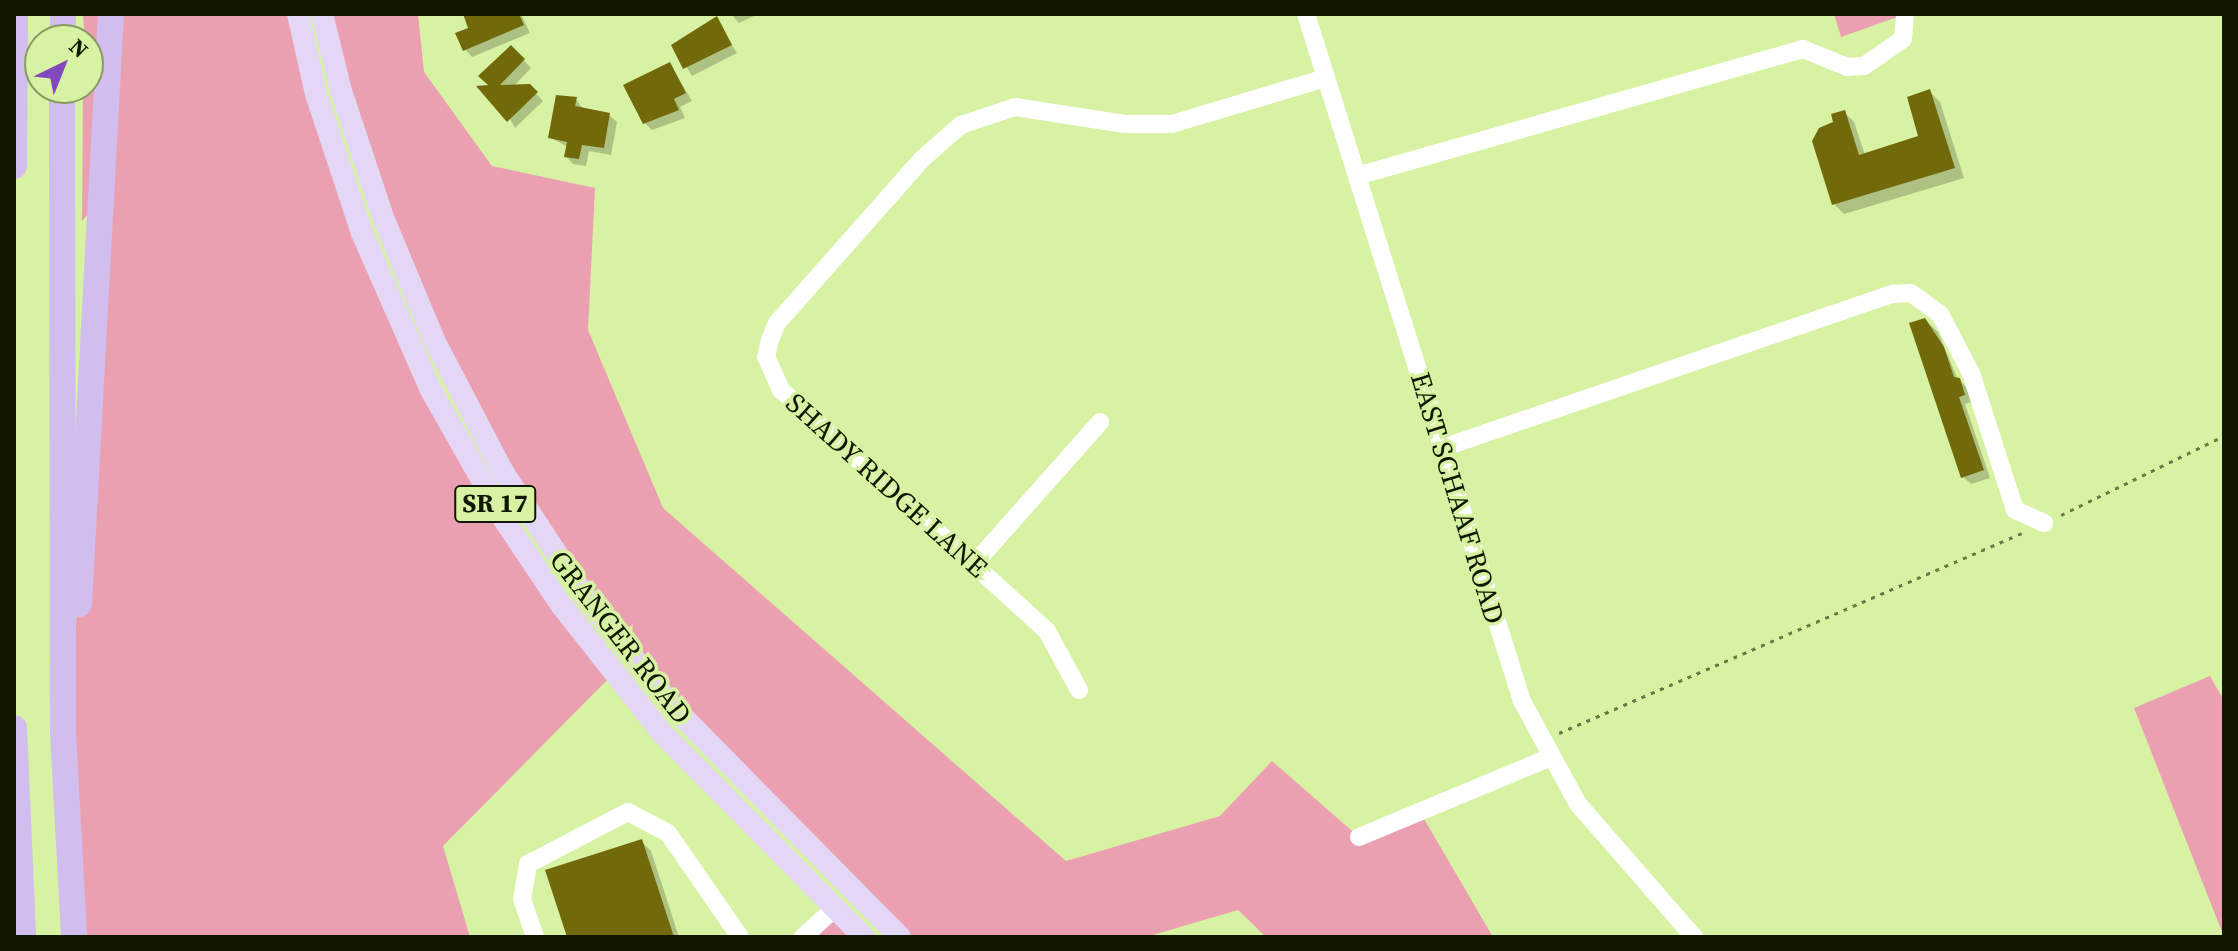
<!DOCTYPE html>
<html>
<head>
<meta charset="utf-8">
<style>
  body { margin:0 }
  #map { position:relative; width:2238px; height:951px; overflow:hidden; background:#d7f2a3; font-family:"Source Serif 4",serif }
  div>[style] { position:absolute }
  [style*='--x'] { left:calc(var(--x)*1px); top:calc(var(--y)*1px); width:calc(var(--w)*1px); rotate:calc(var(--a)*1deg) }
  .green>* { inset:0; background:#eba0b2 }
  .shadow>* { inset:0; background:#0003 }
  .building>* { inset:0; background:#72690b }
  .path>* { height:3px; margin-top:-1.5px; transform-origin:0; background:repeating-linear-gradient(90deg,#697a49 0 4px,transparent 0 10px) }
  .minor>* { height:18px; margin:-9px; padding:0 9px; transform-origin:9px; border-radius:9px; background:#fff }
  .major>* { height:22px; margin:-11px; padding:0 11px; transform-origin:11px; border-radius:11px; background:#e3d7f5 }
  .highway>* { height:26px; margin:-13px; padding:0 13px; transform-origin:13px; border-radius:13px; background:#d1bdee }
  span { translate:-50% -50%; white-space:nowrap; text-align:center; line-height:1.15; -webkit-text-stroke:7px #d7f2a3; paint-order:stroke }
  .shield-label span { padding:2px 6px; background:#d7f2a3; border:2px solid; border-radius:6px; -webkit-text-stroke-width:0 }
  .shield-label { font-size:26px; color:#0f1700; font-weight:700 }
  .street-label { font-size:28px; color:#0f1700 }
  .frame { position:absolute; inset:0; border:16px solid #0f1700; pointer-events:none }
  .north { position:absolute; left:24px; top:24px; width:80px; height:80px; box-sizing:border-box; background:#d7f2a3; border:2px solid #879a62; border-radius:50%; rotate:43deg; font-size:22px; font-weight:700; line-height:32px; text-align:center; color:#0f1700 }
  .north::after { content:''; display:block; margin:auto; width:28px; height:36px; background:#8248be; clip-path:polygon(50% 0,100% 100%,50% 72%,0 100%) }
</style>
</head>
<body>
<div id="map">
  <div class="green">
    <div style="clip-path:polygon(83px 14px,99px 14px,92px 209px,82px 221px,83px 88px,88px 88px)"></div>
    <div style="clip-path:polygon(111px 14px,298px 14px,316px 94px,431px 390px,613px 674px,443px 846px,470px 937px,74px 937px,65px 815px)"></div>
    <div style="clip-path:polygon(322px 14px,418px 14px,424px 72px,492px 166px,595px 188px,588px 330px,663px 508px,1066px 861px,1220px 816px,1272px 761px,1359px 837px,1420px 812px,1493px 937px,1266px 937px,1238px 910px,1146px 937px,900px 937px,630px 656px,435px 342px)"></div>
    <div style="clip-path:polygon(1834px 14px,1906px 14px,1841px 37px)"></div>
    <div style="clip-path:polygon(2210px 676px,2224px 701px,2224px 937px,2134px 708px)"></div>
    <div style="clip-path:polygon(835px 908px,864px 937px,806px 937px)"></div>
  </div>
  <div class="shadow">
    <div style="clip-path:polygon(465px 14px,521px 14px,530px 33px,472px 57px,465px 49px,471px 29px)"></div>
    <div style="clip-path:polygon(731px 14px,758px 14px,739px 23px)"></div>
    <div style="clip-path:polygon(716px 19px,737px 53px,692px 76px,673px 45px)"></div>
    <div style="clip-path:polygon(511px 47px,531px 68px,513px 87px,529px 86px,543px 101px,515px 128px,493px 87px)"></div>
    <div style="clip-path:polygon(670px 64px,692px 101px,680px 107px,685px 118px,652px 130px,645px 123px)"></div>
    <div style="clip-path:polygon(1930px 92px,1940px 102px,1964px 178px,1844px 214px,1834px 204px,1836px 123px,1844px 112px,1854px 122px,1865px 155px,1920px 138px)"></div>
    <div style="clip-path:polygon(576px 99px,583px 109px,609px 115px,617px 122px,611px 155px,589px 151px,586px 166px,573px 164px,566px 156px,568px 147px,551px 138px)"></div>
    <div style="clip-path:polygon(1925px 320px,1938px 332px,1958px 380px,1967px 387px,1971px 402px,1965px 404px,1990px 478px,1971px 484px,1963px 477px)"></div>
    <div style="clip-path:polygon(641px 841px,651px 851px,679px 937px,570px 937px)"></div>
  </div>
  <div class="building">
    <div style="clip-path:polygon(463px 14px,519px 14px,524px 25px,463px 51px,455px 33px,468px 28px)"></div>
    <div style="clip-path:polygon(717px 16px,732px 45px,683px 69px,671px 45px)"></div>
    <div style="clip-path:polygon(511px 45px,525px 59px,500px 85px,530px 84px,538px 92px,507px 122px,476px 86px,488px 85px,478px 76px)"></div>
    <div style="clip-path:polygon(670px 62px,686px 93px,674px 99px,679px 110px,643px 124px,623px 85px)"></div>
    <div style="clip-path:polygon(1930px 89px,1955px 168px,1832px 205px,1812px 141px,1819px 128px,1833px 122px,1831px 114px,1845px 110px,1859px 155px,1918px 136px,1907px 97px)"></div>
    <div style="clip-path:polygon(556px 95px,577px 97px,575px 106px,610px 113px,604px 148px,582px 145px,579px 159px,564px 157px,567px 142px,548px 138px)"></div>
    <div style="clip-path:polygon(1925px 318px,1944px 347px,1954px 377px,1960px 378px,1965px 395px,1959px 397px,1984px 470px,1961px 478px,1909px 323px)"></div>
    <div style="clip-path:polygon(642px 839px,674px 937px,567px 937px,545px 870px)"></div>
  </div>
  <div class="path">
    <div style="--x:2061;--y:515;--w:181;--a:-25.9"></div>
    <div style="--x:1559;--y:733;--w:504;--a:-23.36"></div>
  </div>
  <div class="minor">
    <div style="--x:1306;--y:14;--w:720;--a:72.55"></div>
    <div style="--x:1522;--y:701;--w:117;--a:61.5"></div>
    <div style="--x:1578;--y:804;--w:176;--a:48.9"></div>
    <div style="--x:1357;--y:176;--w:464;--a:-15.9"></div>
    <div style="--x:1803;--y:49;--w:48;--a:22.2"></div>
    <div style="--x:1847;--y:67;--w:17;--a:-3"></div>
    <div style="--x:1864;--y:66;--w:47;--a:-34.7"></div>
    <div style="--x:1903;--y:39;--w:22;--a:-85"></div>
    <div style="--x:1442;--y:448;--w:477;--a:-18.9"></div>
    <div style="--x:1893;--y:294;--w:18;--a:-3"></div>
    <div style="--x:1911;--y:293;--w:36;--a:36"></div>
    <div style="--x:1940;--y:314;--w:67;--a:62.3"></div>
    <div style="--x:1971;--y:373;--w:144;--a:72.2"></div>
    <div style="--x:2015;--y:510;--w:32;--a:24"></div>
    <div style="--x:974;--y:564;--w:190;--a:-48.4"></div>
    <div style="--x:1079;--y:690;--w:67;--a:-118.5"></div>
    <div style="--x:1047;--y:631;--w:359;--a:-137.8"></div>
    <div style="--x:781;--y:390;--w:36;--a:-114"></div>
    <div style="--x:766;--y:357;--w:17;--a:-77"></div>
    <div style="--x:770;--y:340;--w:18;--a:-68"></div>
    <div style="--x:777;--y:323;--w:219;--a:-48.5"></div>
    <div style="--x:922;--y:159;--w:52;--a:-41.1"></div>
    <div style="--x:961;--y:125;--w:57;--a:-18.4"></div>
    <div style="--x:1015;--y:107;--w:111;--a:8.8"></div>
    <div style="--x:1125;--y:124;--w:47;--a:0"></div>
    <div style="--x:1172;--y:124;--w:160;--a:-16.7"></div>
    <div style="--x:1359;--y:837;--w:206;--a:-22.6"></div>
    <div style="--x:535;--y:937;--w:40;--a:-108.9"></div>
    <div style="--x:522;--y:899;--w:36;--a:-80"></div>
    <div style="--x:528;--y:864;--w:113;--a:-27.5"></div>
    <div style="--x:628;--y:812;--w:45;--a:27.7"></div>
    <div style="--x:668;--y:833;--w:126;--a:55.3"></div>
    <div style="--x:803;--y:937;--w:43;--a:-42.2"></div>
  </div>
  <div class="major">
    <div style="--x:298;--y:14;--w:82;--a:77.3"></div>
    <div style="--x:316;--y:94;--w:146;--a:71.7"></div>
    <div style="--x:362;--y:233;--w:171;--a:66.3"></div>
    <div style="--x:431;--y:390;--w:150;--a:60.5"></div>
    <div style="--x:505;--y:521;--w:102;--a:56.2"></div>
    <div style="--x:562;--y:606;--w:160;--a:51.8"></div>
    <div style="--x:661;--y:732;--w:289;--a:45.3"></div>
    <div style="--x:322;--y:14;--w:79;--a:76.1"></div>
    <div style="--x:341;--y:91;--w:136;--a:71.6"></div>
    <div style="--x:384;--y:220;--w:132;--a:67.3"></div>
    <div style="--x:435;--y:342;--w:147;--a:62.4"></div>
    <div style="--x:503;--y:472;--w:149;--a:56.7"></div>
    <div style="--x:585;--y:597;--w:137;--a:51.5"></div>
    <div style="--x:670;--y:704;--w:327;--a:45.4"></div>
  </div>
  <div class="highway">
    <div style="--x:63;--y:40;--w:26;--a:-90"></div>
    <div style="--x:62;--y:88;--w:644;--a:89.91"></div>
    <div style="--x:63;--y:732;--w:205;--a:86.9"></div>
    <div style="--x:14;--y:166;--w:152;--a:-89.6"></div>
    <div style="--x:79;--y:604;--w:591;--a:-86.9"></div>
    <div style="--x:14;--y:728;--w:209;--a:87.5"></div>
  </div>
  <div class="shield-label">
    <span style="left:495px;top:504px">SR 17</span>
  </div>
  <div class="street-label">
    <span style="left:887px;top:485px;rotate:42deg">SHADY RIDGE LANE</span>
    <span style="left:1458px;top:498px;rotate:73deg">EAST SCHAAF ROAD</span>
    <span style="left:621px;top:637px;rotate:52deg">GRANGER ROAD</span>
  </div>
  <div class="frame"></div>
  <div class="north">N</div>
</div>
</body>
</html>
